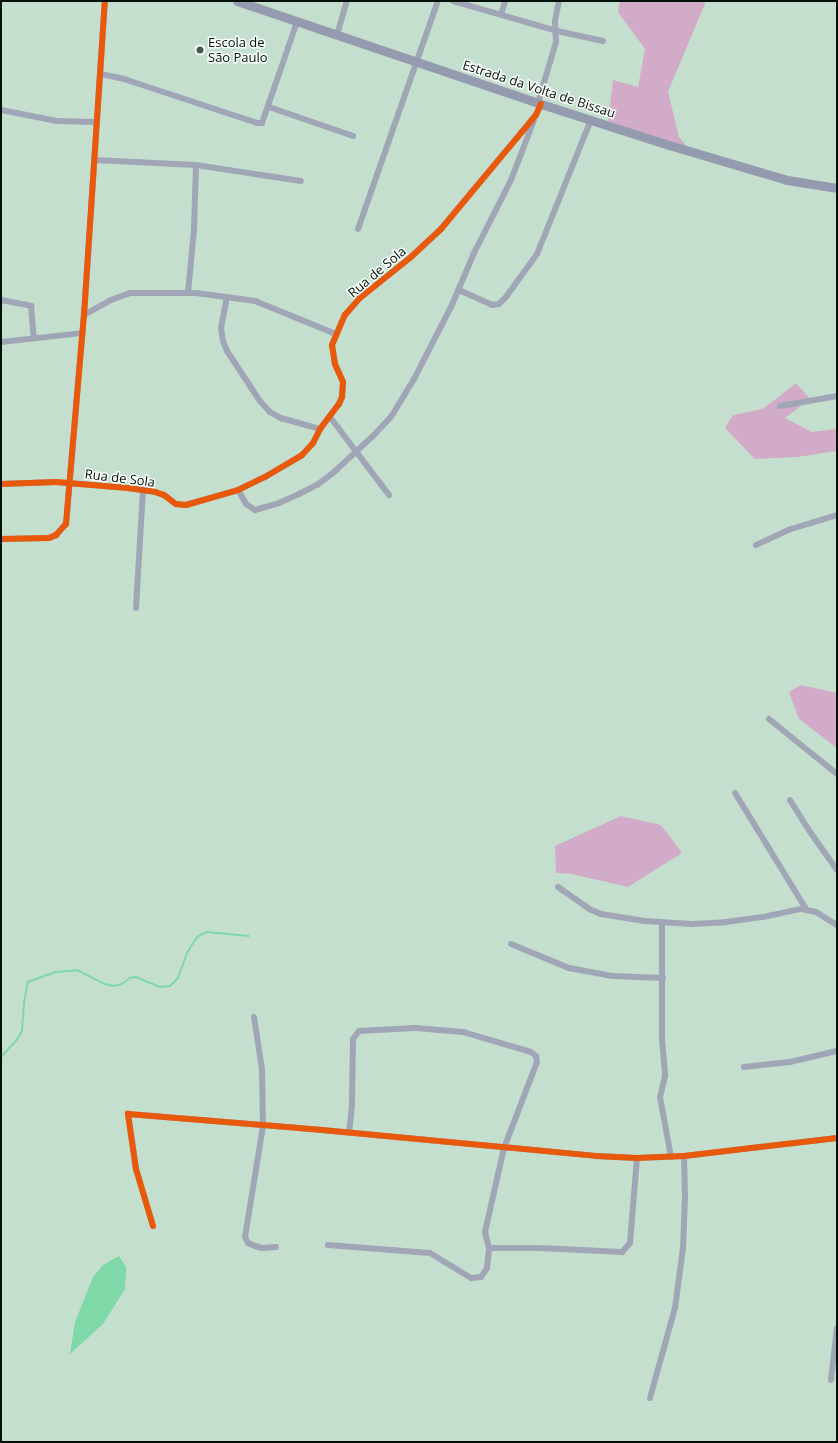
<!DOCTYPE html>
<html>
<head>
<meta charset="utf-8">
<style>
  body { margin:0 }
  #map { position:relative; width:838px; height:1443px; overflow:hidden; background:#c5dfcf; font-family:"Open Sans",sans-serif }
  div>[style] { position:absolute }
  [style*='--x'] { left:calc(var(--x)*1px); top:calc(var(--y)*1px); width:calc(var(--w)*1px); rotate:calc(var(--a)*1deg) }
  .forest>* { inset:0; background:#d1abc8 }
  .water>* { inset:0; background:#7ed8a8 }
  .stream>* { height:2px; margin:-1px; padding:0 1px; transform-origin:1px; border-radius:1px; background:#7ed8a8 }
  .minor>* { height:6px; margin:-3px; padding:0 3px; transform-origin:3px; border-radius:3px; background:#a0a6b6 }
  .secondary>* { height:9px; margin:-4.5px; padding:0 4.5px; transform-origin:4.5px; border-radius:4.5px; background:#959bae }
  .cycleway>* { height:6px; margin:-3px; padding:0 3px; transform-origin:3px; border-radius:3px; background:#e8590c }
  .dots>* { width:11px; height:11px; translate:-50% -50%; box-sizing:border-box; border:2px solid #fafffc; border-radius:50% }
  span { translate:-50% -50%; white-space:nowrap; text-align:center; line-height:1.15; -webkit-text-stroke:3px #fafffc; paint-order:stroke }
  .poi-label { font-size:13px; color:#021108 }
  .left { translate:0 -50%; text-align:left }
  .street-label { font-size:13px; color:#021108 }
  .frame { position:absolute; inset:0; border:2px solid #021108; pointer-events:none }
</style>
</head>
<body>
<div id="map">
  <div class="forest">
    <div style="clip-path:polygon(620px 1px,706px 1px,668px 92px,679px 137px,688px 148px,608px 121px,613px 80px,638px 87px,645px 49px,618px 12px)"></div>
    <div style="clip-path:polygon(796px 383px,810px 399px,785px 418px,812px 432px,837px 429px,837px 451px,797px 457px,755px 459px,725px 428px,733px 415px,763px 409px)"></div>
    <div style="clip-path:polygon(801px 685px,837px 693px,837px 748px,799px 719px,789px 692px)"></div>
    <div style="clip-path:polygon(621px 816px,661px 825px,682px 853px,628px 887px,572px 874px,556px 873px,555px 846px)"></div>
  </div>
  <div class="water">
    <div style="clip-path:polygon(119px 1256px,126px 1267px,125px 1289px,103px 1324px,70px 1354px,75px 1322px,93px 1277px,103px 1265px)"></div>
  </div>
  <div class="stream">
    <div style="--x:1;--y:1057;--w:22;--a:-47"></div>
    <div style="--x:16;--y:1041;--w:12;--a:-59"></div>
    <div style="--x:22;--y:1031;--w:29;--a:-86"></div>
    <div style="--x:24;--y:1002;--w:20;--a:-79"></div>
    <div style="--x:28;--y:982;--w:30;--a:-20"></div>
    <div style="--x:56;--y:972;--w:21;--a:-5"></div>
    <div style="--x:77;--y:970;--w:31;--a:27"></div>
    <div style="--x:105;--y:984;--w:9;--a:13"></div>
    <div style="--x:114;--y:986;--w:8;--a:-14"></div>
    <div style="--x:122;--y:984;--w:10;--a:-37"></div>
    <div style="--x:130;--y:978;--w:6;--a:-9"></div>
    <div style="--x:136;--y:977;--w:25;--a:23"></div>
    <div style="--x:159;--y:987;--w:11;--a:-5"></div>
    <div style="--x:170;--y:986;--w:11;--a:-45"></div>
    <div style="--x:178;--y:978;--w:27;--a:-70"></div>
    <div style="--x:187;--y:953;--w:19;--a:-58"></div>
    <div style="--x:197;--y:937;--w:11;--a:-27"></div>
    <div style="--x:207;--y:932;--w:42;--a:5.4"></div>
  </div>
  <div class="minor">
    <div style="--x:453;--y:1;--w:108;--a:16.1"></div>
    <div style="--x:557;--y:31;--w:47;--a:12.3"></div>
    <div style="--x:501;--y:15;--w:15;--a:-74"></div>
    <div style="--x:337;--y:35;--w:35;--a:-74"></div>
    <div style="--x:101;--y:74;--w:24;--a:12"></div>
    <div style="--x:124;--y:79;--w:140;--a:18.3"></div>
    <div style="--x:257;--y:123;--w:5;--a:0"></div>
    <div style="--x:262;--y:123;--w:107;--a:-70.9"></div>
    <div style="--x:538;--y:103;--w:64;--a:-73.6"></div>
    <div style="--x:556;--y:42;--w:21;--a:-93"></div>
    <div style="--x:555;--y:21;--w:20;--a:-79"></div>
    <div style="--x:269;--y:107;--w:89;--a:19"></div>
    <div style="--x:1;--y:110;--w:57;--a:11.1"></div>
    <div style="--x:57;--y:121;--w:40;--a:1.4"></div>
    <div style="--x:94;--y:160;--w:102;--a:2.8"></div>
    <div style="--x:196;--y:165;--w:106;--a:8.7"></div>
    <div style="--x:358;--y:229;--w:242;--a:-70.7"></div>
    <div style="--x:459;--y:290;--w:36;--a:24"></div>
    <div style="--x:492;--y:305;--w:7;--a:-8"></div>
    <div style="--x:499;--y:304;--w:10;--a:-45"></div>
    <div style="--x:506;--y:297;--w:53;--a:-54.2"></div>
    <div style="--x:537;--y:254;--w:144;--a:-68.1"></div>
    <div style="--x:188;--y:293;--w:64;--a:-84.6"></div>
    <div style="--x:194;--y:229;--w:64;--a:-88.2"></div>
    <div style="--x:227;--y:297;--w:32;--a:101"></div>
    <div style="--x:221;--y:328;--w:13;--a:81"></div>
    <div style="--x:223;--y:341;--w:11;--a:68"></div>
    <div style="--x:227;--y:351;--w:60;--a:56.6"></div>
    <div style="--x:260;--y:401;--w:15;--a:48"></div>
    <div style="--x:270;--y:412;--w:13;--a:29"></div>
    <div style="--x:281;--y:418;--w:41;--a:15.8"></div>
    <div style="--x:1;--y:300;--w:31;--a:11"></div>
    <div style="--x:31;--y:306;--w:32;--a:85"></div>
    <div style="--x:84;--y:315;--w:31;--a:-29"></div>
    <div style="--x:111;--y:300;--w:20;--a:-20"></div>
    <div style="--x:130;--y:293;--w:66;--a:0"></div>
    <div style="--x:196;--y:293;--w:60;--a:7.7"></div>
    <div style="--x:255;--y:301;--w:87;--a:22.2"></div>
    <div style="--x:1;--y:342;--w:81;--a:-6.3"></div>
    <div style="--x:780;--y:406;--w:58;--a:-10"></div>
    <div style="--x:330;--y:417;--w:98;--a:52.9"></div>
    <div style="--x:1;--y:484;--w:55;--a:-2.1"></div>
    <div style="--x:56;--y:482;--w:72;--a:4.8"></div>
    <div style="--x:128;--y:488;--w:27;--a:8"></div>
    <div style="--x:155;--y:492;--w:9;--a:18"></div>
    <div style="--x:164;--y:495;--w:15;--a:37"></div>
    <div style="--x:176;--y:504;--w:10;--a:6"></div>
    <div style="--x:186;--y:505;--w:54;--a:-16.1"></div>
    <div style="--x:238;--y:490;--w:30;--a:-26"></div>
    <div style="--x:265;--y:477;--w:43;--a:-30.7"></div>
    <div style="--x:302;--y:455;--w:16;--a:-47"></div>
    <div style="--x:313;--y:443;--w:16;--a:-63"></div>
    <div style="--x:320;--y:429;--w:31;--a:-53"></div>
    <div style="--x:339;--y:404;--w:8;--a:-67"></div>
    <div style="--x:342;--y:397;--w:15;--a:-86"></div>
    <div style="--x:343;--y:382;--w:20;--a:-114"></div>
    <div style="--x:335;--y:364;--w:19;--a:-99"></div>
    <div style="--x:332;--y:345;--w:33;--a:-67"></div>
    <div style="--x:345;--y:315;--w:23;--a:-49"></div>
    <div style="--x:360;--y:298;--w:65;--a:-38.8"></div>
    <div style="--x:411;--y:257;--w:41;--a:-43"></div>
    <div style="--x:441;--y:229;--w:148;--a:-50.2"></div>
    <div style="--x:536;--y:115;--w:12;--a:-66"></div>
    <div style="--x:238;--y:490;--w:16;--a:60"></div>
    <div style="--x:246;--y:504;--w:11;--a:34"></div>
    <div style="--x:255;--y:510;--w:25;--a:-16"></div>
    <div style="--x:279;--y:503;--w:22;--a:-24"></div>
    <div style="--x:299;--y:494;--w:20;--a:-27"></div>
    <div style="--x:317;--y:485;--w:20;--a:-37"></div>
    <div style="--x:333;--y:473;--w:54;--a:-42.8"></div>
    <div style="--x:373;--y:436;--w:26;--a:-47"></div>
    <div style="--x:391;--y:417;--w:44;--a:-58.8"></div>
    <div style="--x:414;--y:379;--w:81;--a:-62.8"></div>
    <div style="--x:451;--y:307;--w:59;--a:-66.9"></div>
    <div style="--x:474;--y:253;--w:82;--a:-63.1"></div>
    <div style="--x:511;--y:180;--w:64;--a:-69"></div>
    <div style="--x:1;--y:539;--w:48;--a:-1.2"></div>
    <div style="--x:49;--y:538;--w:8;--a:-23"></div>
    <div style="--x:56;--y:535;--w:15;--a:-48"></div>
    <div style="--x:66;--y:524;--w:210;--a:-85.1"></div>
    <div style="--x:84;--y:315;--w:315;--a:-86.2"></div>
    <div style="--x:756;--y:545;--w:38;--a:-25"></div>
    <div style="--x:791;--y:529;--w:48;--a:-16.9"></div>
    <div style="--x:136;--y:608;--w:117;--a:-86.6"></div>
    <div style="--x:769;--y:719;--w:87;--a:39"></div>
    <div style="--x:735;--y:793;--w:136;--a:58.5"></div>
    <div style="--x:790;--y:800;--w:34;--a:58"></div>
    <div style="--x:808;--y:829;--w:50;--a:54.7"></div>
    <div style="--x:558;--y:887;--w:38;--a:35"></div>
    <div style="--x:589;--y:909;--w:13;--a:23"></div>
    <div style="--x:601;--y:914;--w:44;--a:9.2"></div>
    <div style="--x:644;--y:921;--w:48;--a:3.6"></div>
    <div style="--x:692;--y:924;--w:34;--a:-3"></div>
    <div style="--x:726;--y:922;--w:37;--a:-8"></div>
    <div style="--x:763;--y:917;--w:39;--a:-12"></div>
    <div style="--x:801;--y:909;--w:15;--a:11"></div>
    <div style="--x:816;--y:912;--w:25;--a:32"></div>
    <div style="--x:662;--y:923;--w:116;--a:90"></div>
    <div style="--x:662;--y:1039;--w:37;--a:85"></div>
    <div style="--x:665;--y:1076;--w:22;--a:103"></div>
    <div style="--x:660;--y:1097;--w:61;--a:79.6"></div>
    <div style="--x:511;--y:944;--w:63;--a:22.5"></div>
    <div style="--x:569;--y:968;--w:44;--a:10.5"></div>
    <div style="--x:612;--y:976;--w:51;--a:2.2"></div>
    <div style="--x:254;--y:1017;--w:53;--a:81.3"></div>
    <div style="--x:262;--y:1069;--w:57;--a:89"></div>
    <div style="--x:263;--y:1126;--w:112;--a:99.2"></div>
    <div style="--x:245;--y:1237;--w:7;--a:63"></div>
    <div style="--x:248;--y:1243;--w:8;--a:23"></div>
    <div style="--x:255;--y:1246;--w:7;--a:16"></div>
    <div style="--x:262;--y:1248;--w:14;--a:-4"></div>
    <div style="--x:744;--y:1067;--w:46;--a:-6.2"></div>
    <div style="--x:790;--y:1062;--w:48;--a:-13.2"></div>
    <div style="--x:153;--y:1226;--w:59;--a:-106.6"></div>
    <div style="--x:136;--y:1169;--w:56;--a:-98.3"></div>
    <div style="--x:128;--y:1114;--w:195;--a:4.7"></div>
    <div style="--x:322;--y:1130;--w:275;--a:5.4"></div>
    <div style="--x:596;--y:1156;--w:41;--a:2.8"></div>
    <div style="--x:637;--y:1158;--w:47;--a:-2.4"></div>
    <div style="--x:684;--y:1156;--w:154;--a:-6.7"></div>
    <div style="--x:328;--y:1245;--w:102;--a:4.5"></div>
    <div style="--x:430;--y:1253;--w:48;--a:31.4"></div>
    <div style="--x:471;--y:1278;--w:10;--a:-6"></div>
    <div style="--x:481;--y:1277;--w:11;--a:-56"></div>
    <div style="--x:487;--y:1268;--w:20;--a:-84"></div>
    <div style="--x:489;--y:1248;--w:16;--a:-104"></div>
    <div style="--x:485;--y:1232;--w:86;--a:-77.3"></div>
    <div style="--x:504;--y:1148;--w:92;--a:-69"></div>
    <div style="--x:537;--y:1062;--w:6;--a:-99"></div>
    <div style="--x:536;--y:1056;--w:6;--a:-141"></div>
    <div style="--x:531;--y:1052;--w:71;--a:-163.6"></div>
    <div style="--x:463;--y:1032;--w:48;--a:-175.2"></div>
    <div style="--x:415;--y:1028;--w:56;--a:176.9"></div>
    <div style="--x:359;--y:1031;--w:10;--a:127"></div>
    <div style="--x:353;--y:1039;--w:66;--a:90.9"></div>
    <div style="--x:352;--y:1105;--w:27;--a:96"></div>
    <div style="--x:489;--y:1248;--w:51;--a:0"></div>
    <div style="--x:540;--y:1248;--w:82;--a:2.8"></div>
    <div style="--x:622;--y:1252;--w:12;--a:-48"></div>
    <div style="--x:630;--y:1243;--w:85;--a:-85.3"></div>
    <div style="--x:831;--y:1380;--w:52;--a:-83.4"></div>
    <div style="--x:650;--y:1398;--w:93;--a:-74.5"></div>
    <div style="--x:675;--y:1308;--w:61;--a:-82.4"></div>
    <div style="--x:683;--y:1248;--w:52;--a:-87.8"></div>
    <div style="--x:685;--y:1196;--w:40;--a:-91.4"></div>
  </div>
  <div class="secondary">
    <div style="--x:237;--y:1;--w:318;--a:18.7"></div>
    <div style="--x:538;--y:103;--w:138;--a:17.8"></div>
    <div style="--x:669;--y:145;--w:123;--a:16.5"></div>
    <div style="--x:787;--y:180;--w:51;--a:9.1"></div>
  </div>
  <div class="cycleway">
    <div style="--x:1;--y:484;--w:55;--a:-2.1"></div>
    <div style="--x:56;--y:482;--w:72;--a:4.8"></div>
    <div style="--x:128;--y:488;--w:27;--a:8"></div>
    <div style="--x:155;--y:492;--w:9;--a:18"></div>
    <div style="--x:164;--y:495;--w:15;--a:37"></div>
    <div style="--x:176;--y:504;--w:10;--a:6"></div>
    <div style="--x:186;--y:505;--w:54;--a:-16.1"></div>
    <div style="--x:238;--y:490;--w:30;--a:-26"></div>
    <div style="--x:265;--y:477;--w:43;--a:-30.7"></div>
    <div style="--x:302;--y:455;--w:16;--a:-47"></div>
    <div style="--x:313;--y:443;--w:16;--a:-63"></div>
    <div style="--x:320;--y:429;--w:31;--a:-53"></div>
    <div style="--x:339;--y:404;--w:8;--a:-67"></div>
    <div style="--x:342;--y:397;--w:15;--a:-86"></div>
    <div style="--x:343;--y:382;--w:20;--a:-114"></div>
    <div style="--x:335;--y:364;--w:19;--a:-99"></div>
    <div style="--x:332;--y:345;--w:33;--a:-67"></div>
    <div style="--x:345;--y:315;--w:23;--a:-49"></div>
    <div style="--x:360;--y:298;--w:65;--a:-38.8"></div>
    <div style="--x:411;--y:257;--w:41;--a:-43"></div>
    <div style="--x:441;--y:229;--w:148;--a:-50.2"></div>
    <div style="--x:536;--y:115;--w:12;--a:-66"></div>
    <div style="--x:1;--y:539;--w:48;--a:-1.2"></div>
    <div style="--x:49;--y:538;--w:8;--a:-23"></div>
    <div style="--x:56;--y:535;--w:15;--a:-48"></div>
    <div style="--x:66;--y:524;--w:210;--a:-85.1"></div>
    <div style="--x:84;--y:315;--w:315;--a:-86.2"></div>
    <div style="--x:153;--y:1226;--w:59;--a:-106.6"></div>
    <div style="--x:136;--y:1169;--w:56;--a:-98.3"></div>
    <div style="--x:128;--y:1114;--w:195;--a:4.7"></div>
    <div style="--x:322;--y:1130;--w:275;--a:5.4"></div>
    <div style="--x:596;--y:1156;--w:41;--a:2.8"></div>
    <div style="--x:637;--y:1158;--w:47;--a:-2.4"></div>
    <div style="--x:684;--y:1156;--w:154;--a:-6.7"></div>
  </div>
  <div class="dots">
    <div style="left:200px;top:50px;background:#46594e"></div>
  </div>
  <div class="poi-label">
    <span class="left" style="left:208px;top:50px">Escola de<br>São Paulo</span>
  </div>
  <div class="street-label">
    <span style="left:539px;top:89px;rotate:18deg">Estrada da Volta de Bissau</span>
    <span style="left:377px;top:272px;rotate:-40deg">Rua de Sola</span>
    <span style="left:120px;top:478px;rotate:7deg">Rua de Sola</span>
  </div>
  <div class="frame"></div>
</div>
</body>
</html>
